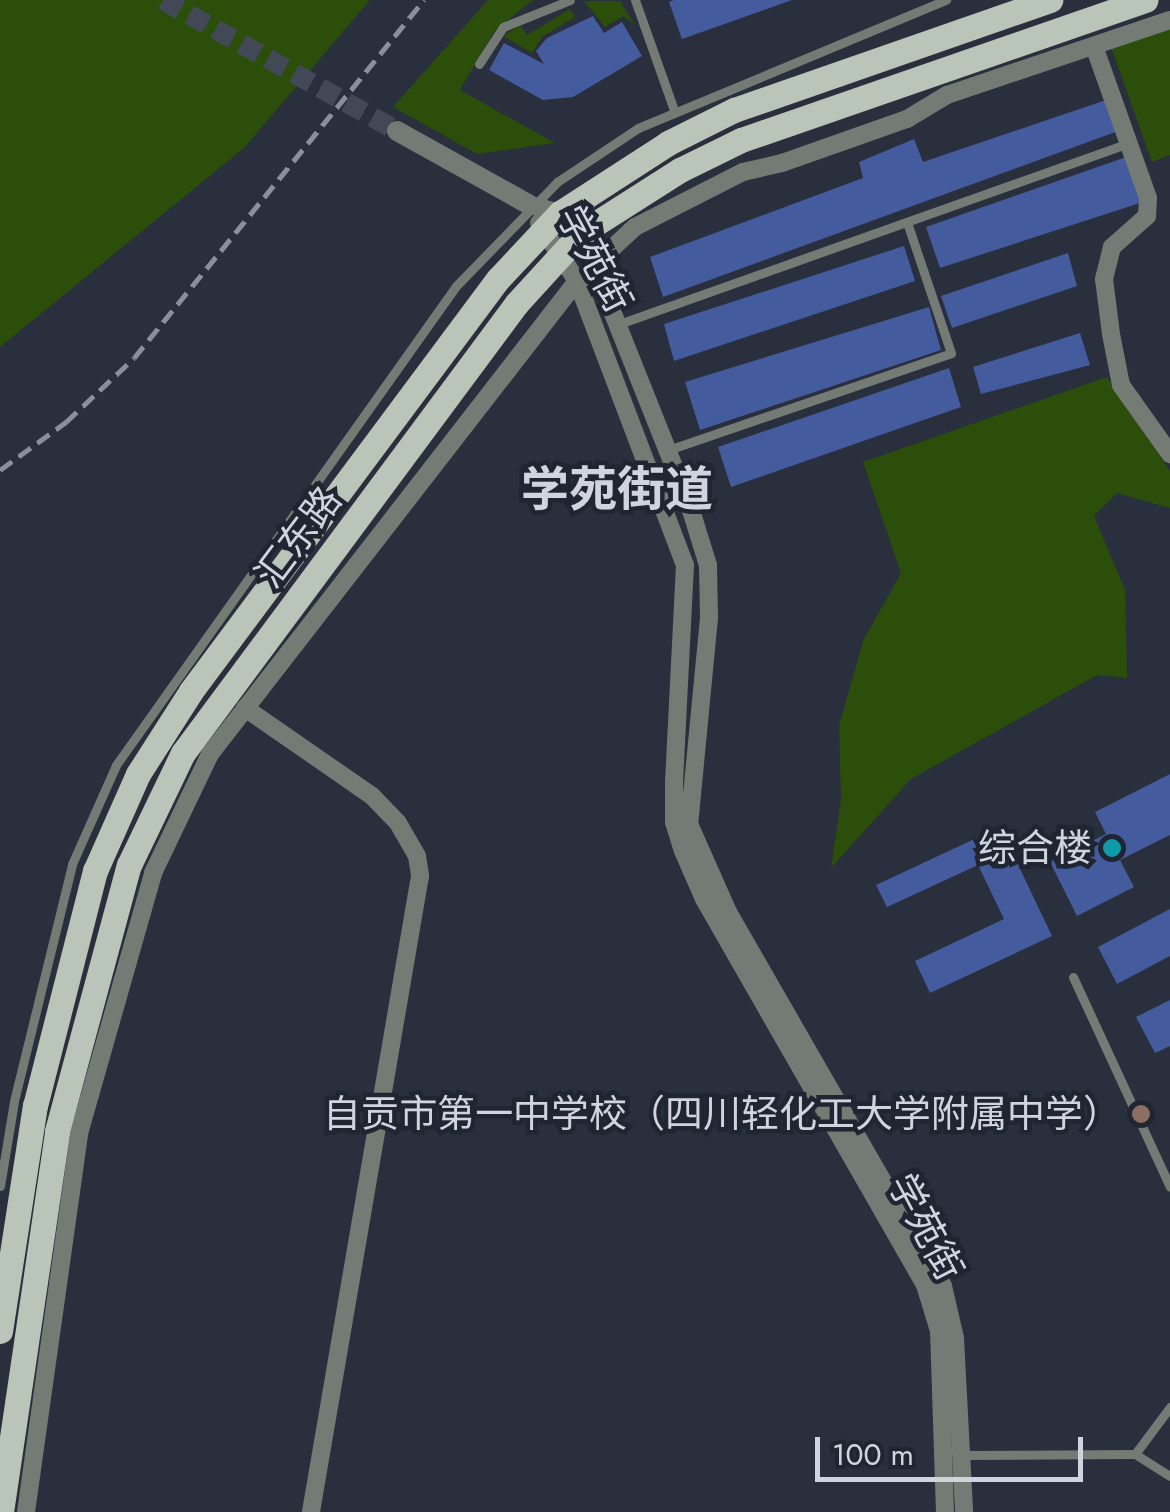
<!DOCTYPE html>
<html>
<head>
<meta charset="utf-8">
<style>
  body { margin:0 }
  #map { position:relative; width:1170px; height:1512px; overflow:hidden; background:#292f3d; font-family:Jost,"Noto Sans SC",sans-serif }
  div>[style] { position:absolute }
  [style*='--x'] { left:calc(var(--x)*1px); top:calc(var(--y)*1px); width:calc(var(--w)*1px); rotate:calc(var(--a)*1deg) }
  .green>* { inset:0; background:#2b4e0a }
  .building>* { inset:0; background:#445b9e }
  .tertiary-tunnel>* { height:20px; margin-top:-10px; transform-origin:0; background:repeating-linear-gradient(90deg,#424855 0 20px,transparent 0 30px) }
  .service>* { height:9px; margin:-4.5px; padding:0 4.5px; transform-origin:4.5px; border-radius:4.5px; background:#747a74 }
  .minor>* { height:18px; margin:-9px; padding:0 9px; transform-origin:9px; border-radius:9px; background:#747a74 }
  .tertiary>* { height:20px; margin:-10px; padding:0 10px; transform-origin:10px; border-radius:10px; background:#747a74 }
  .primary>* { height:25px; margin:-12.5px; padding:0 12.5px; transform-origin:12.5px; border-radius:12.5px; background:#b9c5b8 }
  .rail>* { height:5px; margin-top:-2.5px; transform-origin:0; background:repeating-linear-gradient(90deg,#8b8f9b 0 15px,transparent 0 23px) }
  .dots>* { width:28px; height:28px; translate:-50% -50%; box-sizing:border-box; border:5px solid #202532; border-radius:50% }
  span { translate:-50% -50%; white-space:nowrap; text-align:center; line-height:1.15; -webkit-text-stroke:9px #202532; paint-order:stroke }
  .street-label { font-size:38px; color:#d1d4de }
  .poi-label { font-size:38px; color:#d1d4de }
  .right { translate:-100% -50%; text-align:right }
  .district-label { font-size:48px; color:#d1d4de; font-weight:700 }
  .scale { position:absolute; left:815px; top:1437px; width:268px; height:45px; box-sizing:border-box; border:5px solid #d1d4de; border-top:0; padding-left:12px; font-size:30px; line-height:35px; white-space:nowrap; color:#d1d4de; -webkit-text-stroke:8px #202532; paint-order:stroke }
</style>
</head>
<body>
<div id="map">
  <div class="green">
    <div style="clip-path:polygon(0 0,370px 0,244px 148px,0 347px)"></div>
    <div style="clip-path:polygon(488px 0,533px 0,495px 30px,460px 90px,555px 143px,477px 154px,393px 107px)"></div>
    <div style="clip-path:polygon(584px 1px,620px 1px,635px 25px,623px 16px,605px 27px)"></div>
    <div style="clip-path:polygon(570px 9px,575px 17px,542px 37px,532px 53px,503px 36px,520px 25px,527px 35px)"></div>
    <div style="clip-path:polygon(1170px 27px,1170px 155px,1152px 162px,1111px 47px)"></div>
    <div style="clip-path:polygon(1107px 377px,1170px 471px,1170px 508px,1117px 493px,1094px 516px,1125px 590px,1127px 678px,1097px 675px,911px 779px,831px 868px,841px 799px,839px 726px,863px 641px,901px 573px,863px 462px)"></div>
  </div>
  <div class="building">
    <div style="clip-path:polygon(792px 0,682px 39px,669px 2px,674px 0)"></div>
    <div style="clip-path:polygon(593px 16px,604px 33px,622px 22px,642px 56px,573px 97px,543px 100px,489px 70px,504px 43px,544px 64px,536px 51px,547px 38px)"></div>
    <div style="clip-path:polygon(1112px 98px,1121px 130px,663px 297px,650px 257px,863px 178px,859px 162px,914px 139px,923px 162px)"></div>
    <div style="clip-path:polygon(1129px 156px,1143px 202px,940px 268px,926px 227px)"></div>
    <div style="clip-path:polygon(904px 246px,915px 281px,674px 361px,664px 324px)"></div>
    <div style="clip-path:polygon(1068px 253px,1077px 286px,952px 328px,941px 296px)"></div>
    <div style="clip-path:polygon(929px 307px,941px 350px,700px 430px,685px 382px)"></div>
    <div style="clip-path:polygon(1080px 333px,1090px 365px,981px 394px,973px 367px)"></div>
    <div style="clip-path:polygon(949px 368px,961px 407px,731px 487px,718px 447px)"></div>
    <div style="clip-path:polygon(1170px 774px,1170px 835px,1120px 860px,1134px 887px,1077px 916px,1050px 862px,1106px 834px,1095px 812px)"></div>
    <div style="clip-path:polygon(1000px 827px,1052px 936px,930px 993px,915px 961px,1004px 919px,978px 865px,887px 907px,876px 885px)"></div>
    <div style="clip-path:polygon(1170px 909px,1170px 956px,1117px 984px,1098px 947px)"></div>
    <div style="clip-path:polygon(1170px 1000px,1170px 1046px,1155px 1053px,1136px 1017px)"></div>
  </div>
  <div class="tertiary-tunnel">
    <div style="--x:163;--y:0;--w:268;--a:29.2"></div>
  </div>
  <div class="service">
    <div style="--x:635;--y:0;--w:117;--a:70.5"></div>
    <div style="--x:479;--y:64;--w:44;--a:-57"></div>
    <div style="--x:503;--y:27;--w:72;--a:-21.9"></div>
    <div style="--x:619;--y:324;--w:541;--a:-19.54"></div>
    <div style="--x:668;--y:450;--w:299;--a:-18.9"></div>
    <div style="--x:951;--y:353;--w:138;--a:-108.6"></div>
    <div style="--x:1073;--y:977;--w:231;--a:65.2"></div>
    <div style="--x:0;--y:1186;--w:86;--a:-80.6"></div>
    <div style="--x:14;--y:1101;--w:244;--a:-76.2"></div>
    <div style="--x:72;--y:864;--w:108;--a:-66"></div>
    <div style="--x:116;--y:765;--w:587;--a:-54.63"></div>
    <div style="--x:456;--y:286;--w:145;--a:-45.8"></div>
    <div style="--x:557;--y:182;--w:97;--a:-33.7"></div>
    <div style="--x:638;--y:128;--w:334;--a:-22.6"></div>
    <div style="--x:1135;--y:1454;--w:41;--a:32.2"></div>
    <div style="--x:961;--y:1455;--w:174;--a:-0.3"></div>
    <div style="--x:1135;--y:1454;--w:59;--a:-53.3"></div>
  </div>
  <div class="minor">
    <div style="--x:1094;--y:46;--w:161;--a:70.4"></div>
    <div style="--x:1148;--y:198;--w:18;--a:93"></div>
    <div style="--x:1147;--y:216;--w:47;--a:138.5"></div>
    <div style="--x:1112;--y:247;--w:33;--a:104"></div>
    <div style="--x:1104;--y:279;--w:55;--a:82.7"></div>
    <div style="--x:1111;--y:334;--w:52;--a:78.9"></div>
    <div style="--x:1121;--y:385;--w:85;--a:54.6"></div>
    <div style="--x:530;--y:205;--w:31;--a:15"></div>
    <div style="--x:560;--y:213;--w:29;--a:44"></div>
    <div style="--x:581;--y:233;--w:295;--a:68.3"></div>
    <div style="--x:690;--y:507;--w:61;--a:72.8"></div>
    <div style="--x:708;--y:565;--w:53;--a:88.9"></div>
    <div style="--x:709;--y:618;--w:207;--a:95.5"></div>
    <div style="--x:689;--y:824;--w:96;--a:66.1"></div>
    <div style="--x:728;--y:912;--w:431;--a:60.1"></div>
    <div style="--x:943;--y:1286;--w:53;--a:77"></div>
    <div style="--x:955;--y:1338;--w:174;--a:87"></div>
    <div style="--x:539;--y:223;--w:69;--a:56.8"></div>
    <div style="--x:577;--y:281;--w:304;--a:69.2"></div>
    <div style="--x:685;--y:565;--w:216;--a:92.9"></div>
    <div style="--x:674;--y:781;--w:41;--a:90"></div>
    <div style="--x:674;--y:822;--w:30;--a:73"></div>
    <div style="--x:683;--y:851;--w:52;--a:66.4"></div>
    <div style="--x:704;--y:899;--w:445;--a:60.2"></div>
    <div style="--x:925;--y:1285;--w:48;--a:73.1"></div>
    <div style="--x:939;--y:1331;--w:181;--a:88.1"></div>
    <div style="--x:245;--y:708;--w:155;--a:34.7"></div>
    <div style="--x:372;--y:796;--w:37;--a:46"></div>
    <div style="--x:398;--y:823;--w:38;--a:60"></div>
    <div style="--x:417;--y:856;--w:20;--a:81"></div>
    <div style="--x:420;--y:876;--w:645;--a:99.73"></div>
    <div style="--x:26;--y:1512;--w:386;--a:-82"></div>
    <div style="--x:80;--y:1130;--w:267;--a:-74.1"></div>
    <div style="--x:153;--y:873;--w:132;--a:-64.4"></div>
    <div style="--x:210;--y:754;--w:599;--a:-52.19"></div>
    <div style="--x:577;--y:281;--w:79;--a:-43"></div>
    <div style="--x:635;--y:227;--w:121;--a:-27"></div>
    <div style="--x:743;--y:172;--w:40;--a:-13"></div>
    <div style="--x:782;--y:163;--w:133;--a:-19.4"></div>
    <div style="--x:907;--y:119;--w:47;--a:-31"></div>
    <div style="--x:947;--y:95;--w:235;--a:-18.6"></div>
  </div>
  <div class="tertiary">
    <div style="--x:397;--y:131;--w:152;--a:29.1"></div>
  </div>
  <div class="primary">
    <div style="--x:0;--y:1331;--w:228;--a:-81.2"></div>
    <div style="--x:35;--y:1106;--w:243;--a:-75.7"></div>
    <div style="--x:95;--y:871;--w:106;--a:-66.1"></div>
    <div style="--x:138;--y:774;--w:98;--a:-57.4"></div>
    <div style="--x:191;--y:691;--w:514;--a:-53.31"></div>
    <div style="--x:498;--y:279;--w:91;--a:-46.8"></div>
    <div style="--x:560;--y:213;--w:129;--a:-32.9"></div>
    <div style="--x:668;--y:143;--w:74;--a:-26.6"></div>
    <div style="--x:734;--y:110;--w:335;--a:-19.2"></div>
    <div style="--x:1;--y:1512;--w:385;--a:-81.6"></div>
    <div style="--x:57;--y:1131;--w:276;--a:-74.9"></div>
    <div style="--x:129;--y:865;--w:124;--a:-64.3"></div>
    <div style="--x:183;--y:753;--w:560;--a:-53.42"></div>
    <div style="--x:517;--y:303;--w:95;--a:-47.6"></div>
    <div style="--x:581;--y:233;--w:117;--a:-32.5"></div>
    <div style="--x:680;--y:170;--w:68;--a:-26.2"></div>
    <div style="--x:741;--y:140;--w:428;--a:-19.1"></div>
  </div>
  <div class="rail">
    <div style="--x:0;--y:470;--w:82;--a:-36"></div>
    <div style="--x:66;--y:422;--w:93;--a:-43.3"></div>
    <div style="--x:134;--y:358;--w:461;--a:-51"></div>
  </div>
  <div class="dots">
    <div style="left:1112px;top:848px;background:#0f9aa8"></div>
    <div style="left:1141px;top:1114px;background:#8d6e63"></div>
  </div>
  <div class="street-label">
    <span style="left:595px;top:259px;rotate:62deg">学苑街</span>
    <span style="left:298px;top:537px;rotate:-53deg">汇东路</span>
    <span style="left:926px;top:1227px;rotate:62deg">学苑街</span>
  </div>
  <div class="poi-label">
    <span class="right" style="left:1092px;top:848px">综合楼</span>
    <span class="right" style="left:1121px;top:1114px">自贡市第一中学校（四川轻化工大学附属中学）</span>
  </div>
  <div class="district-label">
    <span style="left:617px;top:490px">学苑街道</span>
  </div>
  <div class="scale">100 m</div>
</div>
</body>
</html>
